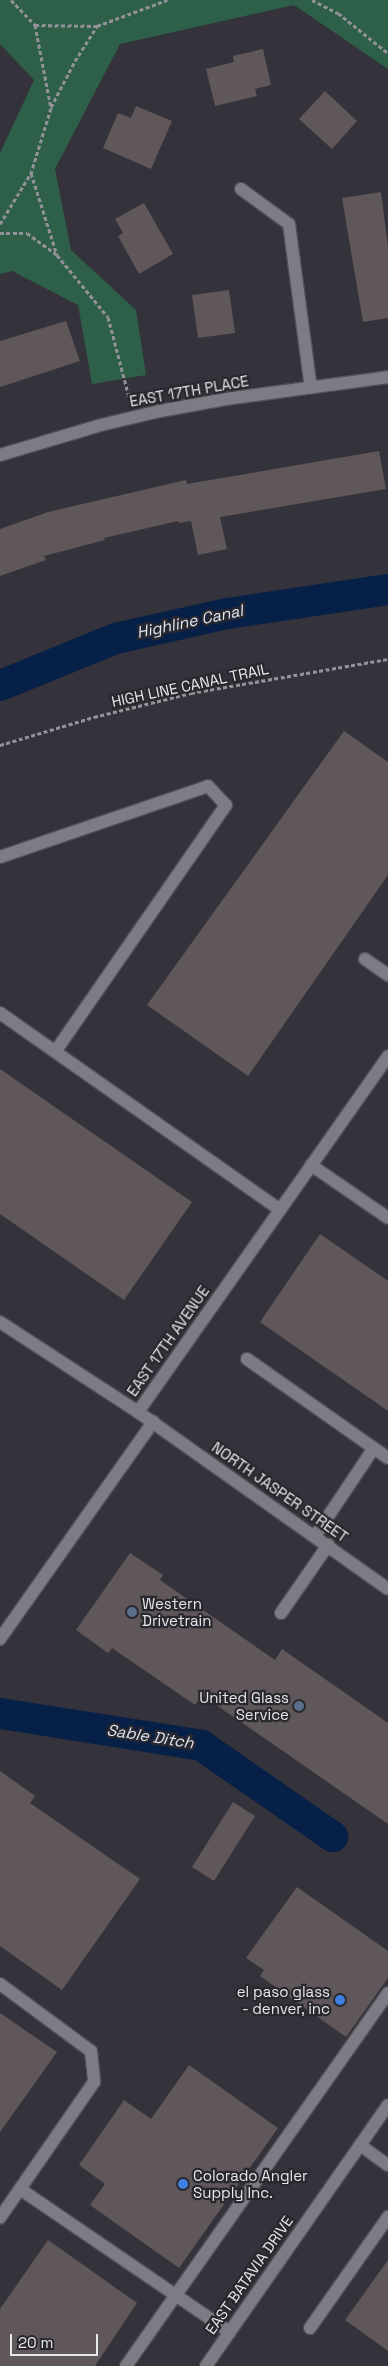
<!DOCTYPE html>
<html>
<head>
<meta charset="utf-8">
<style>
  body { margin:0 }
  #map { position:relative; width:388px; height:2366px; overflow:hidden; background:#34323a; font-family:"Space Grotesk",sans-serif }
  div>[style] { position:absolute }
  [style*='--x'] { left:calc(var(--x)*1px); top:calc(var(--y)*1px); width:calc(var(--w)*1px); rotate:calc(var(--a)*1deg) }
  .green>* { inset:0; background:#2d5f49 }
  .canal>* { height:31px; margin:-15.5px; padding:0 15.5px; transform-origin:15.5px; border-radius:15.5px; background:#062048 }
  .building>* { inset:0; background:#60575a }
  .path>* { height:3px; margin-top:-1.5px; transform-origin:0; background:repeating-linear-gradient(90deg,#939298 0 4px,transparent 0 6.5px) }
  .roads { filter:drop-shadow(1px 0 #514f56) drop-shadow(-1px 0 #514f56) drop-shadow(0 1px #514f56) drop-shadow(0 -1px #514f56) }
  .lane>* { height:12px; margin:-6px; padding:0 6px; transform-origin:6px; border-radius:6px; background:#7d7b84 }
  .street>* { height:12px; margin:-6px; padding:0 6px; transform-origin:6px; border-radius:6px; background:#7d7b84 }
  .dots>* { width:14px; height:14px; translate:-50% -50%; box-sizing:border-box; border:2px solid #2a282f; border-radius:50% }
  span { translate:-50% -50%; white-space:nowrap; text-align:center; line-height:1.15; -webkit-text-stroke:4.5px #2a282f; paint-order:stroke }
  .street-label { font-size:15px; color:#e7e6eb }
  .poi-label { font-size:15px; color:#e7e6eb }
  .left { translate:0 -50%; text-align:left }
  .right { translate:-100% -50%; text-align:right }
  .water-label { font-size:16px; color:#dae4f2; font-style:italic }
  .scale { position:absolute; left:10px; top:2334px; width:88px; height:22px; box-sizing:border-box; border:2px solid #e7e6eb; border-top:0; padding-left:6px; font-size:15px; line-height:18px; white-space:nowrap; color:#e7e6eb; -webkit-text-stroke:4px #2a282f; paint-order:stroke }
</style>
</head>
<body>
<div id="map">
  <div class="green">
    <div style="clip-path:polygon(0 0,388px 0,388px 69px,294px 5px,120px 44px,55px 169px,71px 250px,136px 310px,146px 375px,92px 384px,78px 305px,12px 271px,0 274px,0 153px,34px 80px,0 44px)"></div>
  </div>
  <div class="canal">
    <div style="--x:0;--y:685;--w:124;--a:-22.2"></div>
    <div style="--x:115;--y:638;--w:115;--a:-12.6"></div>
    <div style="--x:227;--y:613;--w:163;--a:-8.5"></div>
    <div style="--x:0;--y:1713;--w:204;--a:9"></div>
    <div style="--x:201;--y:1745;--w:160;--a:34.8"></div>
  </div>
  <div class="building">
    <div style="clip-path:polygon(263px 49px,271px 85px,255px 89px,257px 96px,215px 106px,206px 69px,234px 62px,233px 56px)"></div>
    <div style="clip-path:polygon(325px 91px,357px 121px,332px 149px,299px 119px)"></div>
    <div style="clip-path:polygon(136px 106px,172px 121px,151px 169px,103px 148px,118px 113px,131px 118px)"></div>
    <div style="clip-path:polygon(381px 192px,388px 247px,388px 318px,363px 322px,342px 198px)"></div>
    <div style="clip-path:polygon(144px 203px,173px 254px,139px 274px,118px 236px,123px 233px,115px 219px)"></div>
    <div style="clip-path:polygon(229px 290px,235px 333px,198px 338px,192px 295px)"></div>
    <div style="clip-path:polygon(66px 321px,80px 361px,0 387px,0 341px)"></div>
    <div style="clip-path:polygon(379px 451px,386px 489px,220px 517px,227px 549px,198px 555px,191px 521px,179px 523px,178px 521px,104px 538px,105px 540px,44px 556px,46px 560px,0 576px,0 529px,48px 512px,186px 480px,187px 484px)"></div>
    <div style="clip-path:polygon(344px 731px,388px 762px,388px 875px,248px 1076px,147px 1005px)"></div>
    <div style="clip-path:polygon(0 1069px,192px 1202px,124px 1300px,0 1214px)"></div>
    <div style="clip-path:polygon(320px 1234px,388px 1281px,388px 1411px,260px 1322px)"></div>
    <div style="clip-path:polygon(130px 1553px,163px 1575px,160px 1580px,275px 1660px,282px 1649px,388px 1723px,388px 1824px,202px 1695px,195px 1705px,112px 1648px,108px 1653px,76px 1630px)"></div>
    <div style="clip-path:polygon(0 1771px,35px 1796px,30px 1803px,140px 1879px,62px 1990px,0 1946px)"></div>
    <div style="clip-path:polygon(233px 1802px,255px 1816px,214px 1881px,192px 1867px)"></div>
    <div style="clip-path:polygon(297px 1887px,388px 1951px,388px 1978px,346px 2037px,260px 1976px,264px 1970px,246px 1958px)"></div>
    <div style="clip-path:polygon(0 2013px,57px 2052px,0 2132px)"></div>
    <div style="clip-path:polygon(189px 2065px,278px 2128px,179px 2268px,90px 2205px,105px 2184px,79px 2165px,124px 2100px,151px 2119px)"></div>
    <div style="clip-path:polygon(48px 2240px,137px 2303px,95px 2366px,0 2366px,0 2309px)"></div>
    <div style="clip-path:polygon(388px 2260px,388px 2351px,345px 2320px)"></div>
  </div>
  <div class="path">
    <div style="--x:11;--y:0;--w:35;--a:46"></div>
    <div style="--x:35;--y:25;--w:62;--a:0.9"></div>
    <div style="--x:97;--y:26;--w:75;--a:-20.4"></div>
    <div style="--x:312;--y:0;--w:29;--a:27"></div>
    <div style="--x:338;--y:13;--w:64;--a:38.7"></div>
    <div style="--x:35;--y:25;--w:85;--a:79.1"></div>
    <div style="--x:51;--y:108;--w:68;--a:107.1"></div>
    <div style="--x:31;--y:173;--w:86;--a:72.4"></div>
    <div style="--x:57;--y:255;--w:80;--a:50.6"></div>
    <div style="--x:108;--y:317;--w:83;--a:75.3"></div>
    <div style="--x:51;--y:107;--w:52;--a:-62.4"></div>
    <div style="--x:75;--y:61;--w:41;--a:-57.8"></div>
    <div style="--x:0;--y:224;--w:60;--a:-58.7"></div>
    <div style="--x:0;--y:233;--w:27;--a:0"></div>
    <div style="--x:27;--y:233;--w:37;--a:36"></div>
    <div style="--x:0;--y:745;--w:98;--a:-16.6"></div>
    <div style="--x:94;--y:717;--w:100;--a:-13.9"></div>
    <div style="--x:191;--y:693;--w:200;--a:-9.8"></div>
  </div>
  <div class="roads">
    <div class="lane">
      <div style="--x:0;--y:857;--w:220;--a:-18.8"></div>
      <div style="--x:208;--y:786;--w:26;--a:47"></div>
      <div style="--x:226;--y:805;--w:300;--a:124.7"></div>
      <div style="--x:365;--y:959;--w:28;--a:35"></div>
      <div style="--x:0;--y:1013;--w:342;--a:35.1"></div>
      <div style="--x:311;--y:1165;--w:93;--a:34.5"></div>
      <div style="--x:247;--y:1359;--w:172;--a:35.1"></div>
      <div style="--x:315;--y:1536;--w:106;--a:-56.2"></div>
      <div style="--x:281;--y:1613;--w:83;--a:-55.3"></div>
      <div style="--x:0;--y:1984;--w:113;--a:36.4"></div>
      <div style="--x:91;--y:2051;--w:31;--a:84"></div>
      <div style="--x:94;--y:2082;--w:165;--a:124.7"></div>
      <div style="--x:360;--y:2145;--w:34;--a:36"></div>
      <div style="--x:20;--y:2189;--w:254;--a:34.3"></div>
      <div style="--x:310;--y:2328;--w:136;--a:-54.9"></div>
      <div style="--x:126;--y:2366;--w:456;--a:-54.9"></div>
    </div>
    <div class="street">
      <div style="--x:241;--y:189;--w:59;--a:36.1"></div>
      <div style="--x:289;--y:224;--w:165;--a:82.4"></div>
      <div style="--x:0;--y:455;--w:101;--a:-16.6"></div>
      <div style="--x:97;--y:426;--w:65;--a:-13.4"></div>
      <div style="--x:160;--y:411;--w:67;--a:-10.3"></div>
      <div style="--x:226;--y:399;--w:163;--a:-7.7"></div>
      <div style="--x:0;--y:1322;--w:165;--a:33.1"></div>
      <div style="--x:138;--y:1412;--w:306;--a:35.3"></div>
      <div style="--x:138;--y:1412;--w:435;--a:-54.9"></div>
      <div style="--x:0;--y:1639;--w:266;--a:-54.8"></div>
      <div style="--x:206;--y:2366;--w:318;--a:-55.1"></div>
    </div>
  </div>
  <div class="dots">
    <div style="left:132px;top:1612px;background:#5c6f8a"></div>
    <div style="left:299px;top:1706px;background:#5c6f8a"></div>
    <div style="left:340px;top:2000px;background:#3f7fe0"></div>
    <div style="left:183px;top:2184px;background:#3f7fe0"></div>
  </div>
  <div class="street-label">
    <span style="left:189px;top:391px;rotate:-10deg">EAST 17TH PLACE</span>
    <span style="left:190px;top:685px;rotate:-12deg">HIGH LINE CANAL TRAIL</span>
    <span style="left:168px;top:1341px;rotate:-55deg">EAST 17TH AVENUE</span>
    <span style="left:280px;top:1492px;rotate:35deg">NORTH JASPER STREET</span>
    <span style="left:249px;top:2275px;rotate:-55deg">EAST BATAVIA DRIVE</span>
  </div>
  <div class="poi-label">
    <span class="left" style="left:142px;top:1612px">Western<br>Drivetrain</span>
    <span class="right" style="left:289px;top:1706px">United Glass<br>Service</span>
    <span class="right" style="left:330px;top:2000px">el paso glass<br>- denver, inc</span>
    <span class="left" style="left:193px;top:2184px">Colorado Angler<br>Supply Inc.</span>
  </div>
  <div class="water-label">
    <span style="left:190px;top:622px;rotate:-12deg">Highline Canal</span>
    <span style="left:150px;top:1737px;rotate:9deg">Sable Ditch</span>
  </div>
  <div class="scale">20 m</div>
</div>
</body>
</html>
